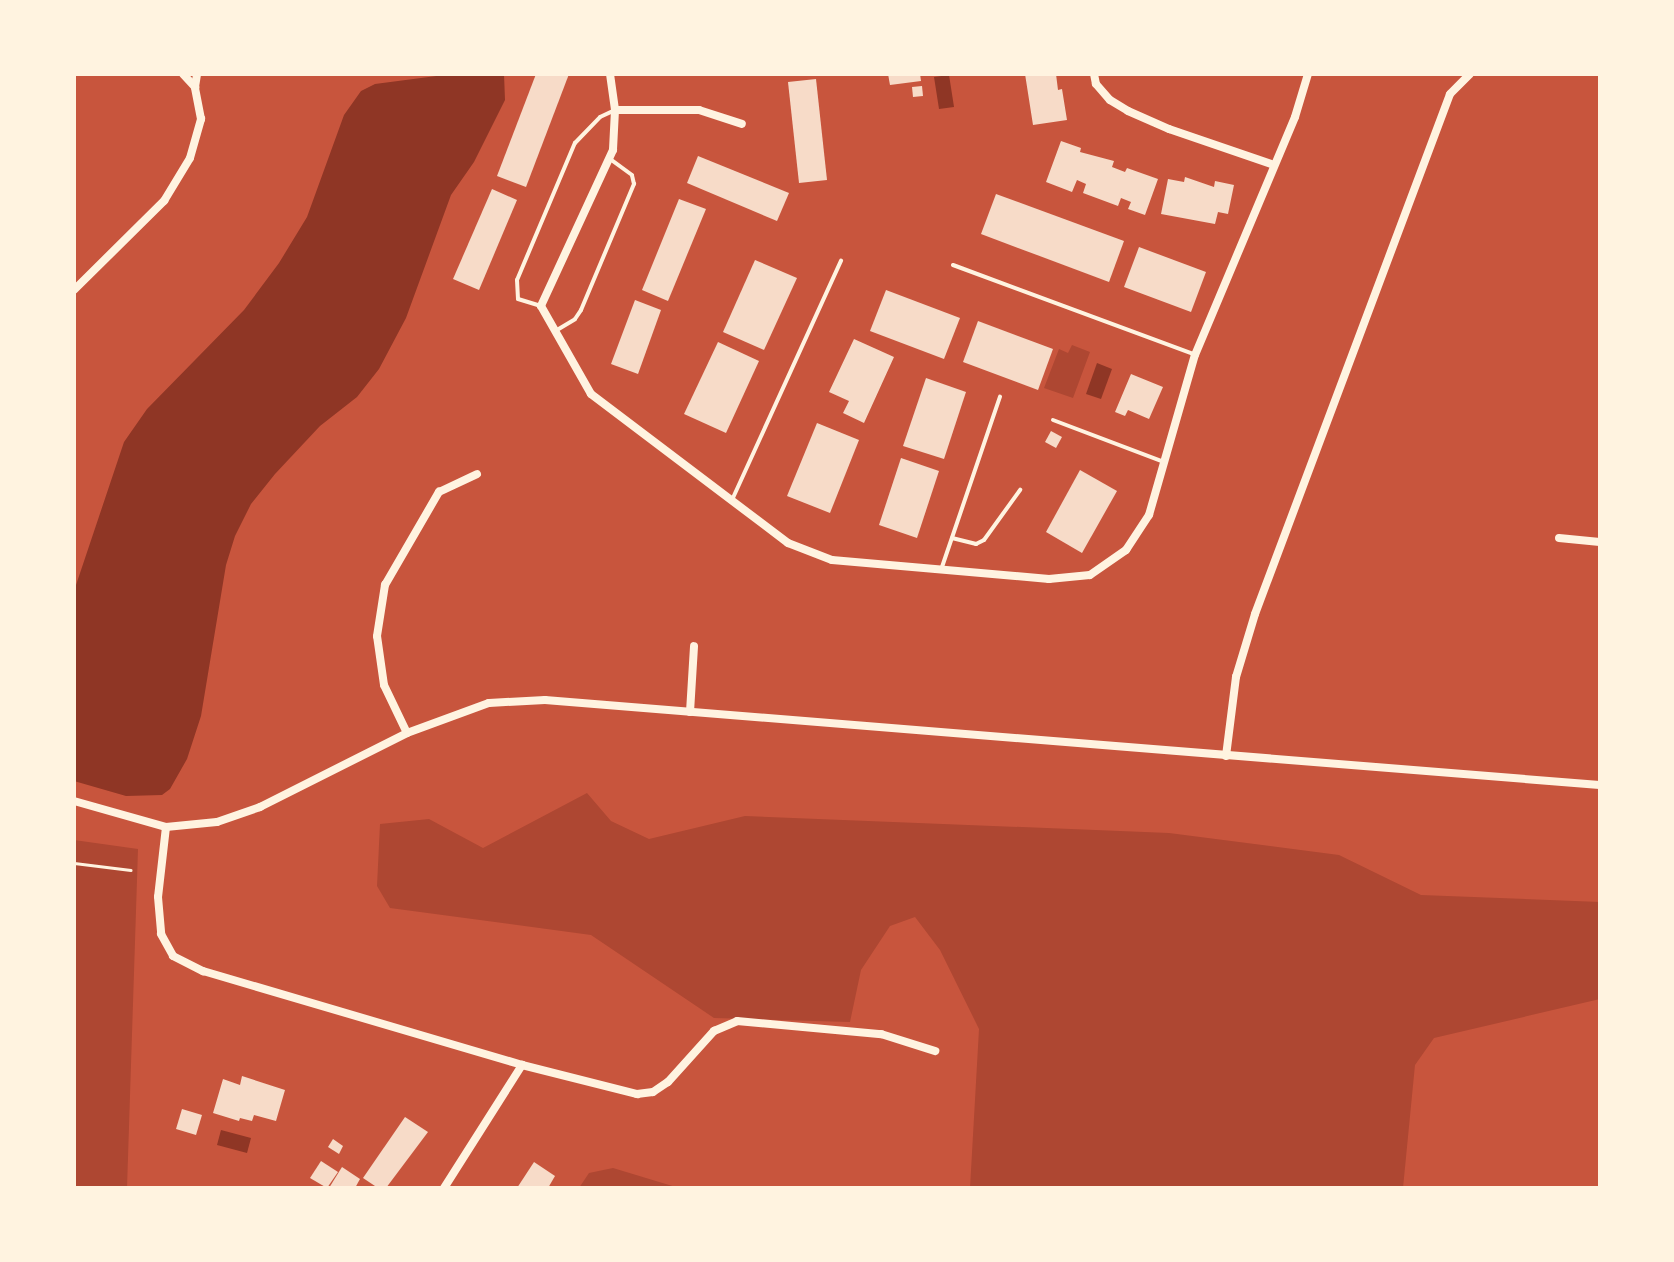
<!DOCTYPE html>
<html>
<head>
<meta charset="utf-8">
<style>
  body { margin:0 }
  #map { position:relative; width:1674px; height:1262px; overflow:hidden; background:#c8553d; font-family:Inter,sans-serif }
  div>[style] { position:absolute }
  [style*='--x'] { left:calc(var(--x)*1px); top:calc(var(--y)*1px); width:calc(var(--w)*1px); rotate:calc(var(--a)*1deg) }
  .green>* { inset:0; background:#ae4732 }
  .water>* { inset:0; background:#8f3625 }
  .building>* { inset:0; background:#f7dbc8 }
  .path>* { height:3px; margin:-1.5px; padding:0 1.5px; transform-origin:1.5px; border-radius:1.5px; background:#fff3e0 }
  .service>* { height:4px; margin:-2px; padding:0 2px; transform-origin:2px; border-radius:2px; background:#fff3e0 }
  .minor>* { height:8px; margin:-4px; padding:0 4px; transform-origin:4px; border-radius:4px; background:#fff3e0 }
  span { translate:-50% -50%; white-space:nowrap; text-align:center; line-height:1.15; -webkit-text-stroke:7px #fff3e0; paint-order:stroke }
  .frame { position:absolute; inset:0; border:76px solid #fff3e0; pointer-events:none }
</style>
</head>
<body>
<div id="map">
  <div class="green">
    <div style="clip-path:polygon(1072px 345px,1090px 352px,1073px 398px,1044px 388px,1059px 349px,1068px 353px)"></div>
    <div style="clip-path:polygon(587px 793px,611px 821px,649px 839px,745px 816px,1169px 833px,1339px 855px,1421px 895px,1600px 902px,1600px 999px,1434px 1038px,1415px 1065px,1403px 1188px,970px 1188px,979px 1029px,940px 950px,915px 917px,890px 926px,861px 970px,850px 1022px,714px 1018px,591px 935px,390px 908px,377px 886px,380px 824px,429px 819px,483px 848px)"></div>
    <div style="clip-path:polygon(74px 840px,138px 849px,127px 1188px,74px 1188px)"></div>
    <div style="clip-path:polygon(613px 1168px,679px 1188px,579px 1188px,589px 1173px)"></div>
  </div>
  <div class="water">
    <div style="clip-path:polygon(504px 74px,505px 100px,474px 162px,451px 195px,406px 318px,379px 369px,357px 397px,320px 426px,275px 474px,251px 504px,235px 536px,226px 565px,201px 716px,187px 759px,170px 789px,162px 795px,126px 796px,74px 781px,74px 591px,124px 442px,147px 409px,244px 310px,279px 263px,307px 217px,344px 115px,361px 91px,375px 84px,444px 75px)"></div>
    <div style="clip-path:polygon(949px 75px,954px 107px,939px 109px,934px 77px)"></div>
    <div style="clip-path:polygon(1097px 363px,1112px 369px,1101px 399px,1086px 394px)"></div>
    <div style="clip-path:polygon(221px 1130px,251px 1138px,247px 1153px,217px 1145px)"></div>
  </div>
  <div class="building">
    <div style="clip-path:polygon(536px 74px,569px 74px,526px 187px,497px 176px)"></div>
    <div style="clip-path:polygon(888px 74px,920px 74px,921px 81px,890px 85px)"></div>
    <div style="clip-path:polygon(1025px 74px,1056px 74px,1058px 90px,1062px 89px,1067px 120px,1033px 125px)"></div>
    <div style="clip-path:polygon(816px 79px,827px 180px,799px 183px,788px 82px)"></div>
    <div style="clip-path:polygon(922px 86px,923px 96px,913px 97px,912px 87px)"></div>
    <div style="clip-path:polygon(1061px 141px,1081px 148px,1080px 152px,1114px 161px,1112px 167px,1125px 172px,1127px 168px,1158px 179px,1145px 215px,1128px 209px,1131px 202px,1121px 198px,1118px 206px,1083px 193px,1086px 184px,1077px 180px,1072px 192px,1046px 182px)"></div>
    <div style="clip-path:polygon(698px 156px,789px 193px,777px 221px,687px 183px)"></div>
    <div style="clip-path:polygon(1185px 177px,1214px 187px,1215px 181px,1234px 185px,1228px 214px,1218px 212px,1215px 224px,1161px 214px,1168px 179px,1184px 182px)"></div>
    <div style="clip-path:polygon(492px 189px,517px 200px,479px 290px,453px 279px)"></div>
    <div style="clip-path:polygon(996px 194px,1124px 241px,1109px 282px,981px 234px)"></div>
    <div style="clip-path:polygon(679px 199px,706px 209px,668px 301px,642px 290px)"></div>
    <div style="clip-path:polygon(1139px 247px,1206px 272px,1191px 312px,1124px 287px)"></div>
    <div style="clip-path:polygon(755px 260px,797px 278px,764px 350px,723px 332px)"></div>
    <div style="clip-path:polygon(886px 290px,960px 318px,944px 359px,870px 331px)"></div>
    <div style="clip-path:polygon(635px 300px,661px 310px,638px 374px,611px 364px)"></div>
    <div style="clip-path:polygon(978px 321px,1053px 349px,1038px 390px,963px 362px)"></div>
    <div style="clip-path:polygon(854px 339px,894px 357px,864px 423px,843px 413px,849px 401px,829px 392px)"></div>
    <div style="clip-path:polygon(718px 342px,759px 361px,726px 433px,684px 414px)"></div>
    <div style="clip-path:polygon(1131px 374px,1163px 387px,1149px 419px,1128px 410px,1125px 416px,1115px 412px)"></div>
    <div style="clip-path:polygon(926px 378px,966px 392px,944px 459px,903px 446px)"></div>
    <div style="clip-path:polygon(817px 423px,859px 440px,830px 513px,787px 496px)"></div>
    <div style="clip-path:polygon(1051px 431px,1062px 437px,1056px 448px,1045px 442px)"></div>
    <div style="clip-path:polygon(901px 458px,939px 471px,917px 538px,879px 525px)"></div>
    <div style="clip-path:polygon(1080px 470px,1117px 491px,1082px 553px,1046px 532px)"></div>
    <div style="clip-path:polygon(242px 1076px,285px 1090px,276px 1121px,254px 1115px,252px 1121px,240px 1118px,239px 1121px,213px 1113px,223px 1079px,240px 1085px)"></div>
    <div style="clip-path:polygon(182px 1109px,202px 1115px,196px 1135px,176px 1129px)"></div>
    <div style="clip-path:polygon(405px 1117px,428px 1132px,386px 1188px,378px 1188px,363px 1178px)"></div>
    <div style="clip-path:polygon(333px 1139px,343px 1146px,339px 1154px,328px 1147px)"></div>
    <div style="clip-path:polygon(321px 1161px,338px 1172px,327px 1188px,310px 1178px)"></div>
    <div style="clip-path:polygon(534px 1162px,555px 1176px,548px 1188px,517px 1188px)"></div>
    <div style="clip-path:polygon(342px 1167px,360px 1179px,355px 1188px,329px 1188px)"></div>
  </div>
  <div class="path">
    <div style="--x:74;--y:863;--w:57;--a:7"></div>
  </div>
  <div class="service">
    <div style="--x:953;--y:265;--w:256;--a:20.3"></div>
    <div style="--x:541;--y:306;--w:24;--a:-163"></div>
    <div style="--x:518;--y:299;--w:19;--a:-93"></div>
    <div style="--x:517;--y:280;--w:149;--a:-67.1"></div>
    <div style="--x:575;--y:143;--w:36;--a:-46"></div>
    <div style="--x:600;--y:117;--w:17;--a:-25"></div>
    <div style="--x:557;--y:330;--w:21;--a:-31"></div>
    <div style="--x:575;--y:319;--w:11;--a:-56"></div>
    <div style="--x:581;--y:310;--w:137;--a:-67.2"></div>
    <div style="--x:634;--y:184;--w:9;--a:-103"></div>
    <div style="--x:632;--y:175;--w:26;--a:-144"></div>
    <div style="--x:1053;--y:420;--w:119;--a:20.7"></div>
    <div style="--x:732;--y:500;--w:263;--a:-65.5"></div>
    <div style="--x:952;--y:538;--w:25;--a:14"></div>
    <div style="--x:976;--y:544;--w:9;--a:-27"></div>
    <div style="--x:984;--y:540;--w:62;--a:-54.2"></div>
    <div style="--x:942;--y:567;--w:180;--a:-71.2"></div>
  </div>
  <div class="minor">
    <div style="--x:183;--y:74;--w:18;--a:47"></div>
    <div style="--x:610;--y:74;--w:36;--a:82"></div>
    <div style="--x:615;--y:110;--w:40;--a:92.9"></div>
    <div style="--x:613;--y:150;--w:172;--a:114.8"></div>
    <div style="--x:541;--y:306;--w:101;--a:60.4"></div>
    <div style="--x:591;--y:394;--w:247;--a:37.1"></div>
    <div style="--x:788;--y:543;--w:47;--a:21.1"></div>
    <div style="--x:832;--y:560;--w:218;--a:5"></div>
    <div style="--x:1049;--y:579;--w:41;--a:-5.6"></div>
    <div style="--x:1090;--y:575;--w:44;--a:-34.8"></div>
    <div style="--x:1126;--y:550;--w:42;--a:-56.7"></div>
    <div style="--x:1149;--y:515;--w:166;--a:-74"></div>
    <div style="--x:1195;--y:355;--w:258;--a:-67.2"></div>
    <div style="--x:1295;--y:117;--w:45;--a:-73.2"></div>
    <div style="--x:1094;--y:74;--w:10;--a:79"></div>
    <div style="--x:1096;--y:84;--w:21;--a:49"></div>
    <div style="--x:1110;--y:100;--w:21;--a:31"></div>
    <div style="--x:1128;--y:111;--w:45;--a:23.7"></div>
    <div style="--x:1169;--y:129;--w:111;--a:18.9"></div>
    <div style="--x:615;--y:110;--w:84;--a:0"></div>
    <div style="--x:699;--y:110;--w:45;--a:18"></div>
    <div style="--x:74;--y:290;--w:127;--a:-44.7"></div>
    <div style="--x:164;--y:201;--w:50;--a:-58.8"></div>
    <div style="--x:190;--y:158;--w:41;--a:-74.2"></div>
    <div style="--x:201;--y:119;--w:33;--a:-101"></div>
    <div style="--x:195;--y:87;--w:13;--a:-81"></div>
    <div style="--x:1559;--y:538;--w:41;--a:5.6"></div>
    <div style="--x:690;--y:712;--w:66;--a:-86.5"></div>
    <div style="--x:407;--y:733;--w:53;--a:-115.6"></div>
    <div style="--x:384;--y:685;--w:49;--a:-98.1"></div>
    <div style="--x:377;--y:636;--w:52;--a:-81.1"></div>
    <div style="--x:385;--y:585;--w:108;--a:-59.9"></div>
    <div style="--x:439;--y:492;--w:42;--a:-25.3"></div>
    <div style="--x:1226;--y:756;--w:80;--a:-82.8"></div>
    <div style="--x:1236;--y:677;--w:66;--a:-73.2"></div>
    <div style="--x:1255;--y:614;--w:555;--a:-69.44"></div>
    <div style="--x:1450;--y:94;--w:28;--a:-45"></div>
    <div style="--x:74;--y:801;--w:96;--a:15.8"></div>
    <div style="--x:166;--y:827;--w:51;--a:-5.6"></div>
    <div style="--x:217;--y:822;--w:46;--a:-19.2"></div>
    <div style="--x:260;--y:807;--w:165;--a:-26.7"></div>
    <div style="--x:407;--y:733;--w:87;--a:-20.1"></div>
    <div style="--x:489;--y:703;--w:56;--a:-3.1"></div>
    <div style="--x:545;--y:700;--w:1058;--a:4.61"></div>
    <div style="--x:166;--y:827;--w:70;--a:96.5"></div>
    <div style="--x:158;--y:897;--w:37;--a:85"></div>
    <div style="--x:161;--y:934;--w:25;--a:61"></div>
    <div style="--x:173;--y:956;--w:34;--a:27"></div>
    <div style="--x:203;--y:971;--w:333;--a:16.4"></div>
    <div style="--x:522;--y:1065;--w:119;--a:14.2"></div>
    <div style="--x:637;--y:1094;--w:16;--a:-7"></div>
    <div style="--x:653;--y:1092;--w:18;--a:-34"></div>
    <div style="--x:668;--y:1082;--w:69;--a:-48"></div>
    <div style="--x:714;--y:1031;--w:25;--a:-23"></div>
    <div style="--x:737;--y:1021;--w:145;--a:5.2"></div>
    <div style="--x:881;--y:1034;--w:57;--a:17.5"></div>
    <div style="--x:444;--y:1188;--w:146;--a:-57.6"></div>
  </div>
  <div class="frame"></div>
</div>
</body>
</html>
